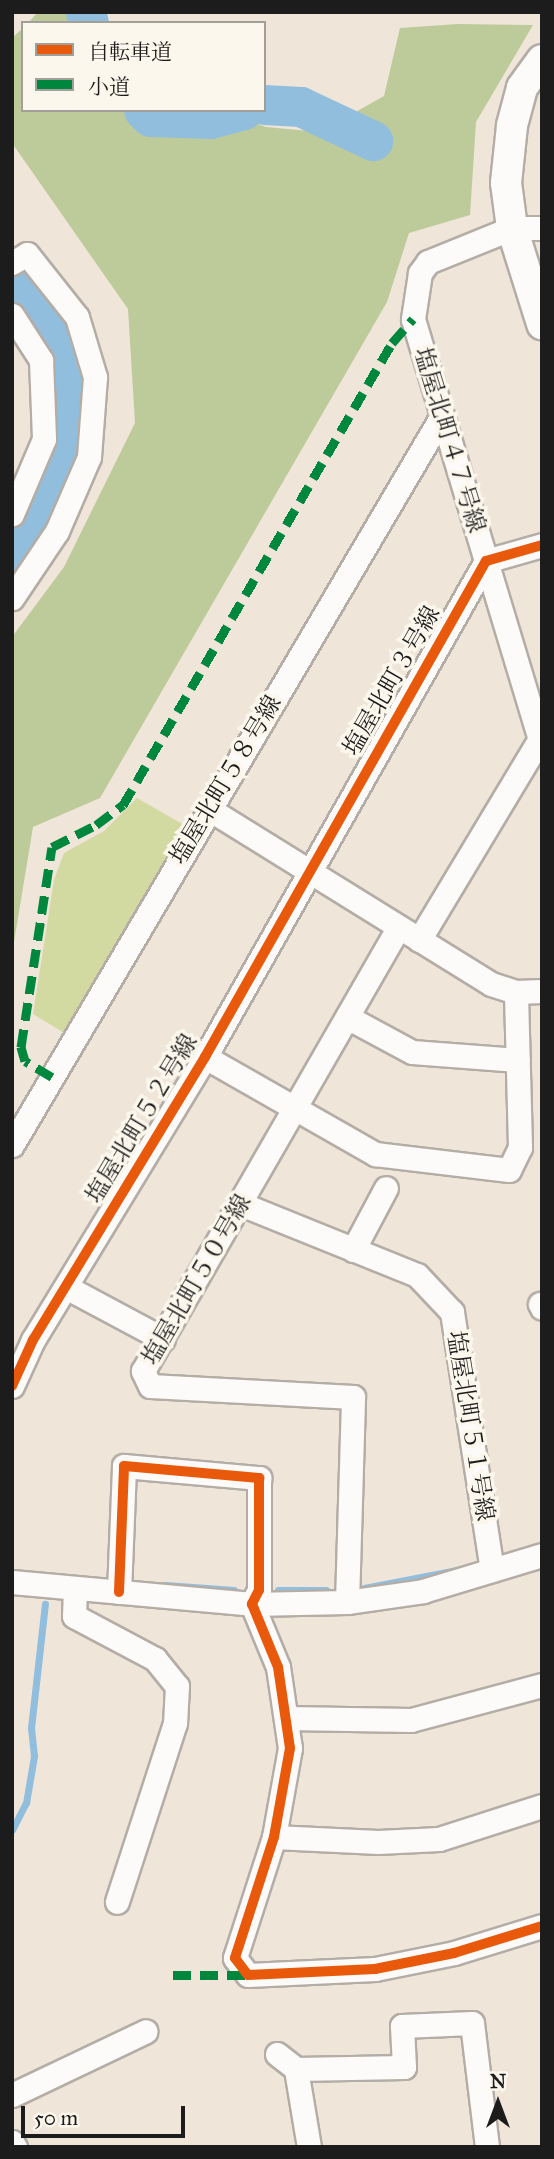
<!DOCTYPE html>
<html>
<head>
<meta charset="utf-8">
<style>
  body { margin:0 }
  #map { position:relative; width:554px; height:2159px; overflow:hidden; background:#efe5d9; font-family:"IM FELL Great Primer","Noto Serif JP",serif }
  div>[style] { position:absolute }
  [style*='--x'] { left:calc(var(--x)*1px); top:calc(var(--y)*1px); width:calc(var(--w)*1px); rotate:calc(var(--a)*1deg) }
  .green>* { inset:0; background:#d2daa2 }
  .forest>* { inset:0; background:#bdca9a }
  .stream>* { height:7px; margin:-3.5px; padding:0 3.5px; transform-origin:3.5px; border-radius:3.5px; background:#92bede }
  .river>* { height:40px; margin:-20px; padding:0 20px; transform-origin:20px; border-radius:20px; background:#92bede }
  .roads { filter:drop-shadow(2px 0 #b4ada6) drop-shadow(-2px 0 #b4ada6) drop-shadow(0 2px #b4ada6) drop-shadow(0 -2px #b4ada6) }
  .minor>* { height:23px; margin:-11.5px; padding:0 11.5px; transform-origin:11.5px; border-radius:11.5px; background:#fdfbf9 }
  .tertiary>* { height:30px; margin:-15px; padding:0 15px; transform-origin:15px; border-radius:15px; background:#fdfbf9 }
  .quiet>* { height:9px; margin-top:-4.5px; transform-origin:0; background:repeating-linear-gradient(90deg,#00873e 0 18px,transparent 0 27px) }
  .cycleway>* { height:10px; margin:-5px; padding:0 5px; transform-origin:5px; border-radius:5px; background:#e8590c }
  span { translate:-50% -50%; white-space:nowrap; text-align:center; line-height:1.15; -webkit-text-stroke:7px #fbf7ec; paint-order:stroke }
  .street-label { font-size:24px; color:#1c1c1c }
  .frame { position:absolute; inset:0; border:14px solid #1c1c1c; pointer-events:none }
  .legend { position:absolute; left:21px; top:21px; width:245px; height:91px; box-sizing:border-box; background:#fbf7ec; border:2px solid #a29f99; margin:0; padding:9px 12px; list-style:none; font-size:21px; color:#1c1c1c }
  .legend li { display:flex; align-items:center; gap:14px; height:35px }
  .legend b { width:35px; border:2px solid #a29f99 }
  .north { position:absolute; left:463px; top:2068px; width:70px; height:70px; -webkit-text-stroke:5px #fbf7ec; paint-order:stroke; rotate:0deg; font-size:19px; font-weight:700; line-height:28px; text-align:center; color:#1c1c1c }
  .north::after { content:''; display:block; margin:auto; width:24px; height:32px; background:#1c1c1c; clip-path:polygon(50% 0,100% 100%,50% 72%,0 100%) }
  .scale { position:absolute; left:21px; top:2106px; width:164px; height:32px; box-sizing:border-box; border:4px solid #1c1c1c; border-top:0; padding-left:9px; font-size:21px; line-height:24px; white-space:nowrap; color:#1c1c1c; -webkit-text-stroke:5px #fbf7ec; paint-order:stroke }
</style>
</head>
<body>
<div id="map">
  <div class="green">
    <div style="clip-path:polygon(137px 798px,184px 825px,66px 1034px,33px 1014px,54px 880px,64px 853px,104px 831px)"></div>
  </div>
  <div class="forest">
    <div style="clip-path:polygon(38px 12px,103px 12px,107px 23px,28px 23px)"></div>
    <div style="clip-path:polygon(458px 24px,533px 25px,476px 122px,470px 215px,409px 233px,387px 302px,100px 798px,33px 827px,12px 954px,12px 637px,64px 567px,135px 423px,128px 309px,12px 143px,12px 38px,23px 28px,23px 110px,217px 110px,266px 127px,320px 132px,384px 96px,400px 28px)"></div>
  </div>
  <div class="stream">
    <div style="--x:165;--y:1585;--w:69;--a:4.1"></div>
    <div style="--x:364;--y:1588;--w:95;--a:-11"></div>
    <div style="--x:278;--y:1590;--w:48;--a:0"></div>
    <div style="--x:12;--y:1830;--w:30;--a:-63"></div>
    <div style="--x:26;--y:1803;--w:48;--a:-80.3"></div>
    <div style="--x:34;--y:1756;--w:28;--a:-96"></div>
    <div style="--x:31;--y:1728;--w:125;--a:-83.6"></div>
  </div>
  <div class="river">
    <div style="--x:86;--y:12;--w:11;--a:75"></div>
    <div style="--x:264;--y:105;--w:37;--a:3"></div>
    <div style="--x:301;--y:107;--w:80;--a:25.3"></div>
    <div style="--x:144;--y:110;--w:10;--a:45"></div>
    <div style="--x:151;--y:117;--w:60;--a:1.9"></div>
    <div style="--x:211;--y:119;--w:34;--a:-15"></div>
    <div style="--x:12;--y:272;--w:88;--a:57"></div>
    <div style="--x:60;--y:346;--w:47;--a:76.6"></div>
    <div style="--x:71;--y:392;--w:50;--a:88.9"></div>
    <div style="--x:72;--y:442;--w:40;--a:108"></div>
    <div style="--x:60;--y:480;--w:63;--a:117.4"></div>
    <div style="--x:31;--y:536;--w:31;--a:128"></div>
  </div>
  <div class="roads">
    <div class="minor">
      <div style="--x:542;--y:228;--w:30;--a:180"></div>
      <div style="--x:512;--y:228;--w:91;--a:158"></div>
      <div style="--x:428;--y:262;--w:14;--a:126"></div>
      <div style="--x:420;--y:273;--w:47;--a:98.7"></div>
      <div style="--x:413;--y:319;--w:446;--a:73.2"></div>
      <div style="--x:12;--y:263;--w:17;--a:-31"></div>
      <div style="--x:27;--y:254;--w:80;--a:51.6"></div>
      <div style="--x:77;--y:317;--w:63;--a:73.3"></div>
      <div style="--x:95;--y:377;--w:80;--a:94.3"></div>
      <div style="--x:89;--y:457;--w:81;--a:113.4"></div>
      <div style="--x:57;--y:531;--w:81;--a:123.9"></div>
      <div style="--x:12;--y:315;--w:54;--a:57.2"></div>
      <div style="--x:41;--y:360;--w:79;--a:87.8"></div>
      <div style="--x:44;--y:439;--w:82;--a:113.1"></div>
      <div style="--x:209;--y:809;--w:332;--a:31.8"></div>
      <div style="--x:491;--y:984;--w:26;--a:18"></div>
      <div style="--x:516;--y:992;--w:26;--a:-2"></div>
      <div style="--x:419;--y:940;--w:235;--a:-59"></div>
      <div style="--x:347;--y:1017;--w:74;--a:28.3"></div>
      <div style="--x:412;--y:1052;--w:106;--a:4.3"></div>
      <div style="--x:205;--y:1057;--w:196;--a:29.7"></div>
      <div style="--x:375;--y:1154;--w:135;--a:6.8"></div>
      <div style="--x:509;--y:1170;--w:25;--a:-64"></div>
      <div style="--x:520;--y:1147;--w:155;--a:-91.5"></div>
      <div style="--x:12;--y:1145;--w:846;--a:-59.47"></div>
      <div style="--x:241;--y:1204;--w:190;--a:22"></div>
      <div style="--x:417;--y:1275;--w:51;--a:46.6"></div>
      <div style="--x:452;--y:1312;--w:261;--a:81.2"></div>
      <div style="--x:353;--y:1250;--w:70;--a:-62"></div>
      <div style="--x:66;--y:1287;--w:110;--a:28.2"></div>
      <div style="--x:540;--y:1304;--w:4;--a:63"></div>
      <div style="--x:12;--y:1386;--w:51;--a:-65.5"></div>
      <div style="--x:33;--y:1340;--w:331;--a:-58.7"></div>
      <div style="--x:205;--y:1057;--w:570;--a:-60.47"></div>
      <div style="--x:486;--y:561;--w:58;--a:-15.9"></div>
      <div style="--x:12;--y:1582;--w:241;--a:5.2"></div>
      <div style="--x:252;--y:1604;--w:95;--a:-1.2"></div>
      <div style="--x:347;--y:1602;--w:77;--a:-8.2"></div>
      <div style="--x:423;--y:1591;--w:124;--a:-16.8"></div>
      <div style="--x:75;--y:1588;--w:28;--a:92"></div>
      <div style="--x:74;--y:1616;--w:92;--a:28"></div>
      <div style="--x:155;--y:1659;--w:35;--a:51"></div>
      <div style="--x:177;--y:1686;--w:37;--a:93"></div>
      <div style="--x:175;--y:1723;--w:188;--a:108"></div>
      <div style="--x:119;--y:1592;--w:126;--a:-87.7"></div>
      <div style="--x:124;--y:1466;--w:136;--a:5.1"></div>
      <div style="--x:259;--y:1478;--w:112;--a:90"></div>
      <div style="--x:259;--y:1590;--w:16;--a:117"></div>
      <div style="--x:252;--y:1604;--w:68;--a:67.6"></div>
      <div style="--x:278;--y:1667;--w:82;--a:81.6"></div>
      <div style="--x:290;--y:1748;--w:90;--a:100.2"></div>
      <div style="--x:274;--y:1837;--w:127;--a:107.9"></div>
      <div style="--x:235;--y:1958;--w:21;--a:53"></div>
      <div style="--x:248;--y:1975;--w:127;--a:-2.7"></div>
      <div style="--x:375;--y:1969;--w:81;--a:-11.4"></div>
      <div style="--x:454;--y:1953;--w:92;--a:-17.1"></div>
      <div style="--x:347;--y:1602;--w:205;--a:-88.3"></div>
      <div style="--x:353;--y:1397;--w:203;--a:-176.9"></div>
      <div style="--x:150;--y:1386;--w:17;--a:-115"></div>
      <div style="--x:143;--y:1371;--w:511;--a:-60.07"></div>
      <div style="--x:286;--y:1718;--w:125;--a:0.9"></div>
      <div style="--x:411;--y:1720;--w:136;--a:-15"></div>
      <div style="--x:274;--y:1837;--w:104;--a:2.8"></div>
      <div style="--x:378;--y:1842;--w:61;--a:-2.8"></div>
      <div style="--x:439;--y:1839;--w:108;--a:-17.8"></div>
      <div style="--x:277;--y:2054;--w:24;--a:38"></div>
      <div style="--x:12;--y:2095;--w:148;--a:-25.5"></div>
      <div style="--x:12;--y:2142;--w:6;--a:59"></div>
      <div style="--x:309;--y:2147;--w:79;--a:-99.5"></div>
      <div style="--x:296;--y:2069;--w:108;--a:-1.1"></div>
      <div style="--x:404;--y:2067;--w:41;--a:-92.8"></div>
      <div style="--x:402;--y:2026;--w:70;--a:-2.5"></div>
      <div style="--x:472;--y:2023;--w:125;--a:83.1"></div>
    </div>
    <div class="tertiary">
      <div style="--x:542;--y:60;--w:34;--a:126"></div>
      <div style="--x:522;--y:88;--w:39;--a:105"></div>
      <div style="--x:512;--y:126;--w:57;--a:96"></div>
      <div style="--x:506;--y:183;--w:45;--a:82.4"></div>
      <div style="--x:512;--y:228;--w:101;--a:72.6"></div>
    </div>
  </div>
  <div class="quiet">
    <div style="--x:52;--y:1077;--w:31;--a:-149"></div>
    <div style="--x:25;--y:1061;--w:15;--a:-106"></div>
    <div style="--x:21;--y:1047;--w:202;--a:-81.2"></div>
    <div style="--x:52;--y:847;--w:49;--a:-26.6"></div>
    <div style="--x:96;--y:825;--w:34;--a:-37"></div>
    <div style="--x:123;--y:805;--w:535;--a:-59.79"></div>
    <div style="--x:392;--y:343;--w:32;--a:-49"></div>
    <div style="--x:173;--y:1975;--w:75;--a:0"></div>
  </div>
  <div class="cycleway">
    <div style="--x:12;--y:1386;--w:51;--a:-65.5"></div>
    <div style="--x:33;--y:1340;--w:331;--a:-58.7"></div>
    <div style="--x:205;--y:1057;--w:570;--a:-60.47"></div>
    <div style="--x:486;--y:561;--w:58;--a:-15.9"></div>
    <div style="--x:119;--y:1592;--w:126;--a:-87.7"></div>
    <div style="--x:124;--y:1466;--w:136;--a:5.1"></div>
    <div style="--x:259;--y:1478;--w:112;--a:90"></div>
    <div style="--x:259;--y:1590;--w:16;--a:117"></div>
    <div style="--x:252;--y:1604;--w:68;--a:67.6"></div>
    <div style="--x:278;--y:1667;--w:82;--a:81.6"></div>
    <div style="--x:290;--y:1748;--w:90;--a:100.2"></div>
    <div style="--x:274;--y:1837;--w:127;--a:107.9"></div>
    <div style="--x:235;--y:1958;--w:21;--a:53"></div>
    <div style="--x:248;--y:1975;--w:127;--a:-2.7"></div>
    <div style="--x:375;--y:1969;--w:81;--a:-11.4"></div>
    <div style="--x:454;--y:1953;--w:92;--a:-17.1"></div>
  </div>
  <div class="street-label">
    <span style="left:449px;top:440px;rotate:73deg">塩屋北町４７号線</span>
    <span style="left:392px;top:681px;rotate:-60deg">塩屋北町３号線</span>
    <span style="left:226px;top:780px;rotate:-59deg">塩屋北町５８号線</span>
    <span style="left:142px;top:1119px;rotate:-59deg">塩屋北町５２号線</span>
    <span style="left:197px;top:1280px;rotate:-60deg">塩屋北町５０号線</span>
    <span style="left:470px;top:1426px;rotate:81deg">塩屋北町５１号線</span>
  </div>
  <div class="frame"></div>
  <ul class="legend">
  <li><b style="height:9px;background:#e8590c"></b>自転車道</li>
  <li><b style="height:9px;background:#00873e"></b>小道</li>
  </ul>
  <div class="north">N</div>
  <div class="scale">50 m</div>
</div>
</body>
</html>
